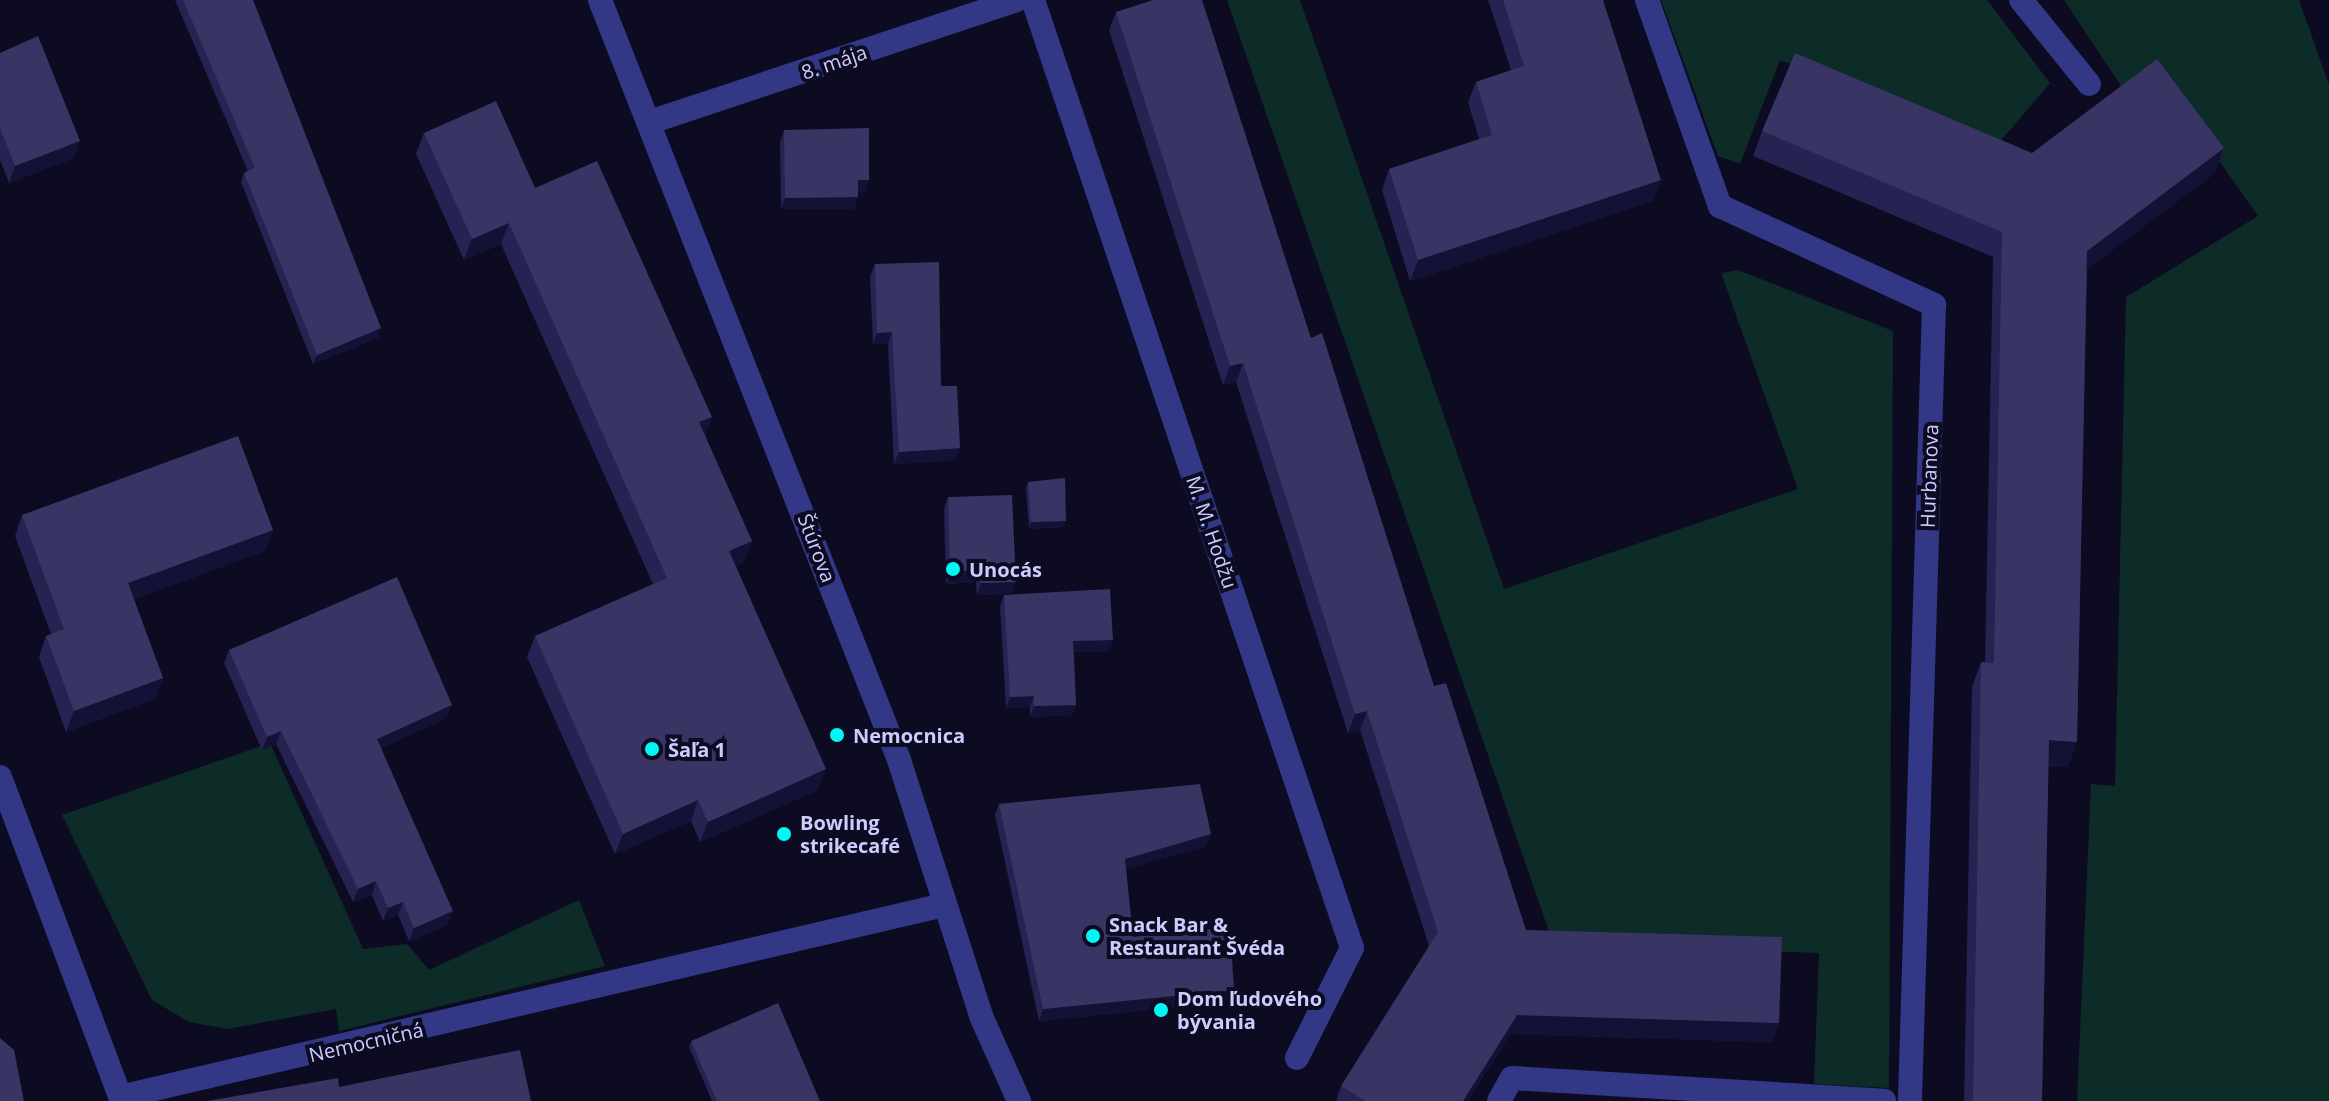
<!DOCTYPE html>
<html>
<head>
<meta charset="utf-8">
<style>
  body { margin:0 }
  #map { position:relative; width:2329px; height:1101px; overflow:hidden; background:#0c0b22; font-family:"Open Sans",sans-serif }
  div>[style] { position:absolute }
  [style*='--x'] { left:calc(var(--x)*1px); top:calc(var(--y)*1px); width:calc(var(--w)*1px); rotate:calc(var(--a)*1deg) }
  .green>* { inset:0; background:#0e2c27 }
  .street>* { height:24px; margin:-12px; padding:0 12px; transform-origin:12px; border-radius:12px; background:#323885 }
  .wall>* { inset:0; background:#262251 }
  .shaded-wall>* { inset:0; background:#141136 }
  .building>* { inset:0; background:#383464 }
  .dots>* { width:22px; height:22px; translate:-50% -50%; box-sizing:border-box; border:4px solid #0c0b22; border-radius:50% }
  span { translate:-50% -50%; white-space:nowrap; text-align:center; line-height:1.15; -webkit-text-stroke:8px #0c0b22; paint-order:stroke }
  .street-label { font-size:20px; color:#ccf }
  .poi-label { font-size:20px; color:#ccf; font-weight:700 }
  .left { translate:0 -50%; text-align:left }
</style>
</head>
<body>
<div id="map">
  <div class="green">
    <div style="clip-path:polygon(1227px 0,1300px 0,1504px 589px,1798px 489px,1721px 273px,1738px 270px,1893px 331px,1889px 1088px,1814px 1084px,1819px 953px,1553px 943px)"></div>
    <div style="clip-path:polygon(1661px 0,1987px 0,2050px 83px,1999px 143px,1780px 60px,1740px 164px,1718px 156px)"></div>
    <div style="clip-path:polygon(2064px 0,2299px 0,2329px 85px,2329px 1101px,2077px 1101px,2091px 784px,2115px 786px,2126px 297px,2258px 216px,2153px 67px,2123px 89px)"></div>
    <div style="clip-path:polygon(270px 743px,363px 949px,407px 944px,429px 970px,579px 900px,605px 966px,339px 1031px,336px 1009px,227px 1029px,189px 1022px,152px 1000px,62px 815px)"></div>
  </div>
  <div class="street">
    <div style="--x:600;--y:0;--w:817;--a:68.52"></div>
    <div style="--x:899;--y:760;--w:269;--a:72.2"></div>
    <div style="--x:981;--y:1016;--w:93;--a:65.9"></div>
    <div style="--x:1033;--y:0;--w:1000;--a:71.4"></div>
    <div style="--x:1352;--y:948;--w:123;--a:116.6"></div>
    <div style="--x:1647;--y:0;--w:219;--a:70.5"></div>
    <div style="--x:1720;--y:206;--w:236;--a:24.8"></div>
    <div style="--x:1934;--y:305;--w:796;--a:91.73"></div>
    <div style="--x:2021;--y:0;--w:108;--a:51"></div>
    <div style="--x:650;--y:122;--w:386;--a:-18.4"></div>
    <div style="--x:0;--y:777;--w:342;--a:69.4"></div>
    <div style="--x:120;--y:1097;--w:846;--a:-13.12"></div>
    <div style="--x:1499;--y:1101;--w:26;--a:-61"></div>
    <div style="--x:1512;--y:1078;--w:373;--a:3.5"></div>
  </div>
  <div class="wall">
    <div style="clip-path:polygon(175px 0,253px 0,378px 338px,313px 364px,241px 182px,244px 173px,248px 171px)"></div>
    <div style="clip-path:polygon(1488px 0,1603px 0,1654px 200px,1410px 281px,1382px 190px,1389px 169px,1479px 139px,1468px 102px,1476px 82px,1511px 70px)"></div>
    <div style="clip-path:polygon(1116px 12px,1311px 338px,1434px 686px,1526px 930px,1779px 1023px,1772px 1042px,1510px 1034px,1468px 1101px,1336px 1101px,1341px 1086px,1429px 946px,1360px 730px,1348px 733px,1236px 382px,1223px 385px,1109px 30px)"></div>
    <div style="clip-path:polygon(0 53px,74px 158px,9px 183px,0 160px)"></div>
    <div style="clip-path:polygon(784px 130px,869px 180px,865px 192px,858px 192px,854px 209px,781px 209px,780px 142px)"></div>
    <div style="clip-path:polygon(1762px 131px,2032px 153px,2224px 148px,2215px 173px,2087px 269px,2077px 742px,2068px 766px,2048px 766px,2042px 1101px,1964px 1101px,1972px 687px,1981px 662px,1985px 662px,1993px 257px,1753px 156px)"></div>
    <div style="clip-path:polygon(424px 133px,535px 188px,712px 417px,705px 436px,752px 541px,744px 562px,736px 566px,818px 790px,700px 842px,691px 821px,615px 854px,527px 657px,535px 636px,653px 584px,501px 244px,464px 260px,416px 154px)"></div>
    <div style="clip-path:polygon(875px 264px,941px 386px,960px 448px,955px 460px,894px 464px,888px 344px,873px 344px,870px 276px)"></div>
    <div style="clip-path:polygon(1028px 482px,1064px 527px,1029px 529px,1026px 488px)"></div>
    <div style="clip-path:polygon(948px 497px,1012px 594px,977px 595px,976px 582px,946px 584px,944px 509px)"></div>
    <div style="clip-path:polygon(22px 515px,273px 530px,265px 551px,134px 599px,163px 678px,155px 699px,66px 732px,39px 657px,46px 636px,51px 634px,15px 536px)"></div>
    <div style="clip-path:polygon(1004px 595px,1113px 640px,1109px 651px,1074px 652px,1076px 705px,1072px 715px,1030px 717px,1030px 707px,1006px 708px,1000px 606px)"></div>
    <div style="clip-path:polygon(229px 650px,447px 718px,381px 748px,448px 925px,409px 941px,398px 915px,383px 921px,372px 895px,353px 902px,276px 744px,262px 750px,224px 663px)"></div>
    <div style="clip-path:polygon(999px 804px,1206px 846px,1126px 869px,1133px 937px,1234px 990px,1229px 1002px,1039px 1021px,995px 815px)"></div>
    <div style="clip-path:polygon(691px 1041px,820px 1101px,712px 1101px,689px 1047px)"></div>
  </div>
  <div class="shaded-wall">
    <div style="clip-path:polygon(80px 141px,74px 158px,9px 183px,15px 166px)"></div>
    <div style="clip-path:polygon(2224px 148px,2215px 173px,2078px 276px,2087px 251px)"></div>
    <div style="clip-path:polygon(858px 180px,869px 180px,865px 192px,854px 192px)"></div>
    <div style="clip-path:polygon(1661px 180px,1654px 200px,1410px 281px,1418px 260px)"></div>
    <div style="clip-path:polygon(858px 197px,854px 209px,781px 209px,785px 198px)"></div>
    <div style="clip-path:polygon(509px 223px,501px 244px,464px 260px,472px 239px)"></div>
    <div style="clip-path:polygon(381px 328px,378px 338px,313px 364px,317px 355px)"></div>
    <div style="clip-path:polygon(892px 332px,888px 344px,873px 344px,877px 333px)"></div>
    <div style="clip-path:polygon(1243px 363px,1236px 382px,1223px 385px,1230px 366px)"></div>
    <div style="clip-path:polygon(712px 417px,704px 438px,699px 422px)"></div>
    <div style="clip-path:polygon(960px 448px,955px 460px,894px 464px,899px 452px)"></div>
    <div style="clip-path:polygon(1066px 521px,1064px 527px,1029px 529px,1031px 522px)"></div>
    <div style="clip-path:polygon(273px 530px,265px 551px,120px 604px,128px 583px)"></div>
    <div style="clip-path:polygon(752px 541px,744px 562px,722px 572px,729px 551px)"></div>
    <div style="clip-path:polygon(980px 570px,976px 582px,946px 584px,950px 572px)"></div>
    <div style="clip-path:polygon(1016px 582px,1012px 594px,977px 595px,981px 583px)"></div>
    <div style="clip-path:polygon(1113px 640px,1109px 651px,1069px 652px,1073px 641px)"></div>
    <div style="clip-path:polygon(163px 678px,155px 699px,66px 732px,74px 711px)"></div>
    <div style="clip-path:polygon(1034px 696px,1030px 707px,1006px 708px,1010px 697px)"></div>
    <div style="clip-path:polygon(452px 705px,447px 718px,372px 752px,377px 739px)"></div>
    <div style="clip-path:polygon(1076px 705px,1072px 715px,1030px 717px,1034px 706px)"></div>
    <div style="clip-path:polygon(1367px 711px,1360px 730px,1348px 733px,1355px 714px)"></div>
    <div style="clip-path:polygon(281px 731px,276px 744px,262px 750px,267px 737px)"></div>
    <div style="clip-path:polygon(2049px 740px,2077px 742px,2068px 766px,2040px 765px)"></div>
    <div style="clip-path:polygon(826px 769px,818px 790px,700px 842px,708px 822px)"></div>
    <div style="clip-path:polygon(698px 800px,691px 821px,615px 854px,623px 834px)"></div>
    <div style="clip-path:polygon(1211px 834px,1206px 846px,1121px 871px,1125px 859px)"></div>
    <div style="clip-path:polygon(376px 881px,372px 895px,353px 902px,358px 889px)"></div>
    <div style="clip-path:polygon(403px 902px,398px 915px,383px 921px,388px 908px)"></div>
    <div style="clip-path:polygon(453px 911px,448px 925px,409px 941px,414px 928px)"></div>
    <div style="clip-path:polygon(1234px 990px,1229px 1002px,1039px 1021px,1043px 1009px)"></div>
    <div style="clip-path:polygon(1517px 1015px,1779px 1023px,1772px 1042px,1510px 1034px,1468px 1101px,1463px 1101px)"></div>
  </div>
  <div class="building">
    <div style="clip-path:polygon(183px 0,253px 0,381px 328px,317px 355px,244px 173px,255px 168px)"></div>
    <div style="clip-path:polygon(1153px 0,1202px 0,1311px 338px,1322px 333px,1434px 686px,1446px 683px,1526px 930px,1782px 937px,1779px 1023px,1517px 1015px,1463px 1101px,1365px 1101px,1341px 1086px,1438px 932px,1367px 711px,1355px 714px,1243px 363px,1230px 366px,1116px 12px)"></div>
    <div style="clip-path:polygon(1503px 0,1603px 0,1661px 180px,1418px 260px,1389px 169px,1492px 135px,1476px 82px,1524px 66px)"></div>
    <div style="clip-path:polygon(38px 36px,80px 141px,15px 166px,0 128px,0 53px)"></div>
    <div style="clip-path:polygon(1795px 53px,2032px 153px,2157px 59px,2224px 148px,2087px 251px,2077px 742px,2049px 740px,2042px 1101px,1973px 1101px,1981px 662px,1994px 663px,2002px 232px,1762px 131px)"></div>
    <div style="clip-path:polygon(496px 101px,535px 188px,597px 161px,712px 417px,699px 422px,752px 541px,729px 551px,826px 769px,708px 822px,698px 800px,623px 834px,535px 636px,667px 578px,509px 223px,472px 239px,424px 133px)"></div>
    <div style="clip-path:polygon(869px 128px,869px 180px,858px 180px,858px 197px,785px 198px,784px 130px)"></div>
    <div style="clip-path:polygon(939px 262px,941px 386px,957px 386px,960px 448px,899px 452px,892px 332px,877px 333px,875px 264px)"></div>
    <div style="clip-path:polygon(238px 436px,273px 530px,128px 583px,163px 678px,74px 711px,46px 636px,64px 629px,22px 515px)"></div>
    <div style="clip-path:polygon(1065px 478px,1066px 521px,1031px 522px,1028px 482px)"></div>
    <div style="clip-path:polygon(1012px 495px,1016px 582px,981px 583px,980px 570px,950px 572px,948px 497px)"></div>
    <div style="clip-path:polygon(397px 577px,452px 705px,377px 739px,453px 911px,414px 928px,403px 902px,388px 908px,376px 881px,358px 889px,281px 731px,267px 737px,229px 650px)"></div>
    <div style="clip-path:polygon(1110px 589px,1113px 640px,1073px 641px,1076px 705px,1034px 706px,1034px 696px,1010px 697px,1004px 595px)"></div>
    <div style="clip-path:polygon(1200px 784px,1211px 834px,1125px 859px,1133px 937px,1230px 927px,1234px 990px,1043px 1009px,999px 804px)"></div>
    <div style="clip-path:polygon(778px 1003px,820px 1101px,717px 1101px,691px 1041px)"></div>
    <div style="clip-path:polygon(0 1038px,14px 1050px,24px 1101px,0 1101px)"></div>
    <div style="clip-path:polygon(520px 1050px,531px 1101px,207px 1101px,338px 1078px,339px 1087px)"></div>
  </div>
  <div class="dots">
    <div style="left:953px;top:569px;background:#00f7f3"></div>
    <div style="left:837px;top:735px;background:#00f7f3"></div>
    <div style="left:652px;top:749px;background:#00f7f3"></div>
    <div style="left:784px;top:834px;background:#00f7f3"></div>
    <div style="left:1093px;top:936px;background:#00f7f3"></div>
    <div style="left:1161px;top:1010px;background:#00f7f3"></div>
  </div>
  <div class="street-label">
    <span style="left:834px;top:62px;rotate:-19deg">8. mája</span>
    <span style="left:1929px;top:476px;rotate:-88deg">Hurbanova</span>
    <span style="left:1212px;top:532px;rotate:71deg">M. M. Hodžu</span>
    <span style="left:817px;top:548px;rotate:69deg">Štúrova</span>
    <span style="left:366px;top:1042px;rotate:-13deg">Nemocničná</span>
  </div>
  <div class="poi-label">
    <span class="left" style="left:969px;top:569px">Unocás</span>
    <span class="left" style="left:853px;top:735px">Nemocnica</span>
    <span class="left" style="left:668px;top:749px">Šaľa 1</span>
    <span class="left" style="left:800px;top:834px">Bowling<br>strikecafé</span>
    <span class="left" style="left:1109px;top:936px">Snack Bar &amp;<br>Restaurant Švéda</span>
    <span class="left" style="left:1177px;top:1010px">Dom ľudového<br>bývania</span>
  </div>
</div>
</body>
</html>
